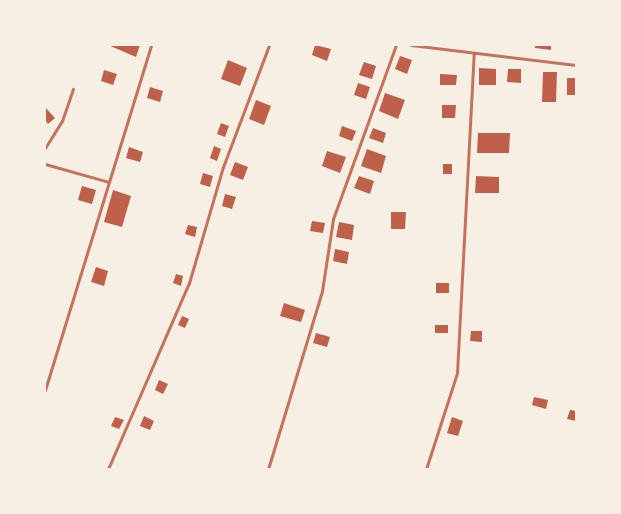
<!DOCTYPE html>
<html>
<head>
<meta charset="utf-8">
<style>
  body { margin:0 }
  #map { position:relative; width:621px; height:514px; overflow:hidden; background:#f6efe4; font-family:Montserrat,sans-serif }
  div>[style] { position:absolute }
  [style*='--x'] { left:calc(var(--x)*1px); top:calc(var(--y)*1px); width:calc(var(--w)*1px); rotate:calc(var(--a)*1deg) }
  .building>* { inset:0; background:#bf614a }
  .service>* { height:3px; margin:-1.5px; padding:0 1.5px; transform-origin:1.5px; border-radius:1.5px; background:#c5725c }
  span { translate:-50% -50%; white-space:nowrap; text-align:center; line-height:1.15; -webkit-text-stroke:6px #f6efe4; paint-order:stroke }
  .frame { position:absolute; inset:0; border:46px solid #f6efe4; pointer-events:none }
</style>
</head>
<body>
<div id="map">
  <div class="building">
    <div style="clip-path:polygon(108px 45px,140px 45px,136px 57px)"></div>
    <div style="clip-path:polygon(315px 45px,331px 49px,327px 61px,312px 55px)"></div>
    <div style="clip-path:polygon(535px 45px,551px 45px,551px 50px,535px 48px)"></div>
    <div style="clip-path:polygon(400px 56px,412px 60px,407px 74px,395px 69px)"></div>
    <div style="clip-path:polygon(228px 60px,247px 68px,240px 86px,221px 79px)"></div>
    <div style="clip-path:polygon(364px 62px,376px 66px,372px 79px,359px 75px)"></div>
    <div style="clip-path:polygon(479px 68px,496px 69px,496px 85px,479px 85px)"></div>
    <div style="clip-path:polygon(508px 69px,521px 69px,521px 83px,507px 82px)"></div>
    <div style="clip-path:polygon(104px 70px,117px 74px,113px 85px,101px 81px)"></div>
    <div style="clip-path:polygon(543px 72px,557px 72px,556px 102px,542px 102px)"></div>
    <div style="clip-path:polygon(440px 74px,457px 75px,456px 85px,440px 85px)"></div>
    <div style="clip-path:polygon(567px 78px,576px 78px,576px 95px,567px 95px)"></div>
    <div style="clip-path:polygon(358px 83px,370px 87px,366px 99px,354px 95px)"></div>
    <div style="clip-path:polygon(150px 87px,163px 91px,160px 102px,147px 98px)"></div>
    <div style="clip-path:polygon(385px 93px,405px 100px,398px 119px,379px 111px)"></div>
    <div style="clip-path:polygon(256px 100px,271px 106px,264px 125px,249px 119px)"></div>
    <div style="clip-path:polygon(442px 105px,456px 105px,455px 118px,442px 118px)"></div>
    <div style="clip-path:polygon(45px 107px,55px 118px,48px 124px,45px 120px)"></div>
    <div style="clip-path:polygon(221px 123px,229px 126px,225px 137px,217px 134px)"></div>
    <div style="clip-path:polygon(342px 126px,356px 131px,352px 141px,339px 136px)"></div>
    <div style="clip-path:polygon(373px 128px,386px 133px,383px 143px,369px 138px)"></div>
    <div style="clip-path:polygon(478px 133px,510px 133px,509px 153px,477px 153px)"></div>
    <div style="clip-path:polygon(214px 146px,221px 149px,217px 161px,210px 158px)"></div>
    <div style="clip-path:polygon(129px 147px,143px 152px,140px 162px,126px 158px)"></div>
    <div style="clip-path:polygon(367px 149px,386px 156px,381px 173px,361px 166px)"></div>
    <div style="clip-path:polygon(327px 151px,346px 157px,340px 173px,322px 166px)"></div>
    <div style="clip-path:polygon(235px 162px,248px 167px,243px 180px,230px 175px)"></div>
    <div style="clip-path:polygon(443px 164px,452px 164px,452px 174px,443px 174px)"></div>
    <div style="clip-path:polygon(203px 173px,213px 176px,210px 187px,200px 184px)"></div>
    <div style="clip-path:polygon(359px 176px,374px 181px,370px 194px,354px 188px)"></div>
    <div style="clip-path:polygon(476px 176px,499px 177px,499px 193px,475px 193px)"></div>
    <div style="clip-path:polygon(82px 186px,96px 190px,92px 204px,78px 200px)"></div>
    <div style="clip-path:polygon(113px 190px,131px 196px,122px 227px,104px 222px)"></div>
    <div style="clip-path:polygon(225px 194px,236px 197px,232px 209px,222px 206px)"></div>
    <div style="clip-path:polygon(391px 212px,406px 212px,405px 229px,391px 229px)"></div>
    <div style="clip-path:polygon(312px 221px,325px 223px,323px 233px,310px 231px)"></div>
    <div style="clip-path:polygon(339px 222px,354px 225px,352px 240px,336px 237px)"></div>
    <div style="clip-path:polygon(188px 225px,197px 227px,195px 237px,185px 234px)"></div>
    <div style="clip-path:polygon(335px 249px,349px 252px,347px 264px,333px 261px)"></div>
    <div style="clip-path:polygon(96px 267px,108px 271px,104px 286px,91px 282px)"></div>
    <div style="clip-path:polygon(176px 274px,183px 276px,181px 286px,173px 283px)"></div>
    <div style="clip-path:polygon(436px 283px,449px 283px,449px 293px,436px 293px)"></div>
    <div style="clip-path:polygon(284px 303px,305px 310px,301px 322px,280px 316px)"></div>
    <div style="clip-path:polygon(182px 316px,189px 319px,185px 328px,178px 325px)"></div>
    <div style="clip-path:polygon(435px 325px,448px 325px,448px 333px,435px 333px)"></div>
    <div style="clip-path:polygon(471px 331px,482px 331px,482px 342px,470px 341px)"></div>
    <div style="clip-path:polygon(316px 333px,330px 337px,327px 347px,313px 343px)"></div>
    <div style="clip-path:polygon(159px 380px,168px 384px,163px 394px,155px 390px)"></div>
    <div style="clip-path:polygon(534px 397px,548px 400px,546px 409px,532px 405px)"></div>
    <div style="clip-path:polygon(570px 410px,576px 411px,576px 421px,567px 419px)"></div>
    <div style="clip-path:polygon(144px 416px,154px 421px,150px 430px,140px 426px)"></div>
    <div style="clip-path:polygon(115px 417px,124px 420px,119px 429px,111px 426px)"></div>
    <div style="clip-path:polygon(452px 417px,463px 421px,458px 436px,447px 433px)"></div>
  </div>
  <div class="service">
    <div style="--x:411;--y:45;--w:166;--a:6.9"></div>
    <div style="--x:45;--y:148;--w:32;--a:-58"></div>
    <div style="--x:62;--y:121;--w:34;--a:-71"></div>
    <div style="--x:45;--y:164;--w:66;--a:15.7"></div>
    <div style="--x:45;--y:390;--w:361;--a:-72.9"></div>
    <div style="--x:108;--y:469;--w:203;--a:-66.5"></div>
    <div style="--x:189;--y:283;--w:121;--a:-73.7"></div>
    <div style="--x:223;--y:167;--w:130;--a:-69.3"></div>
    <div style="--x:268;--y:469;--w:186;--a:-73.1"></div>
    <div style="--x:322;--y:291;--w:73;--a:-81.3"></div>
    <div style="--x:333;--y:219;--w:185;--a:-70.1"></div>
    <div style="--x:426;--y:469;--w:101;--a:-72.1"></div>
    <div style="--x:457;--y:373;--w:320;--a:-87"></div>
  </div>
  <div class="frame"></div>
</div>
</body>
</html>
